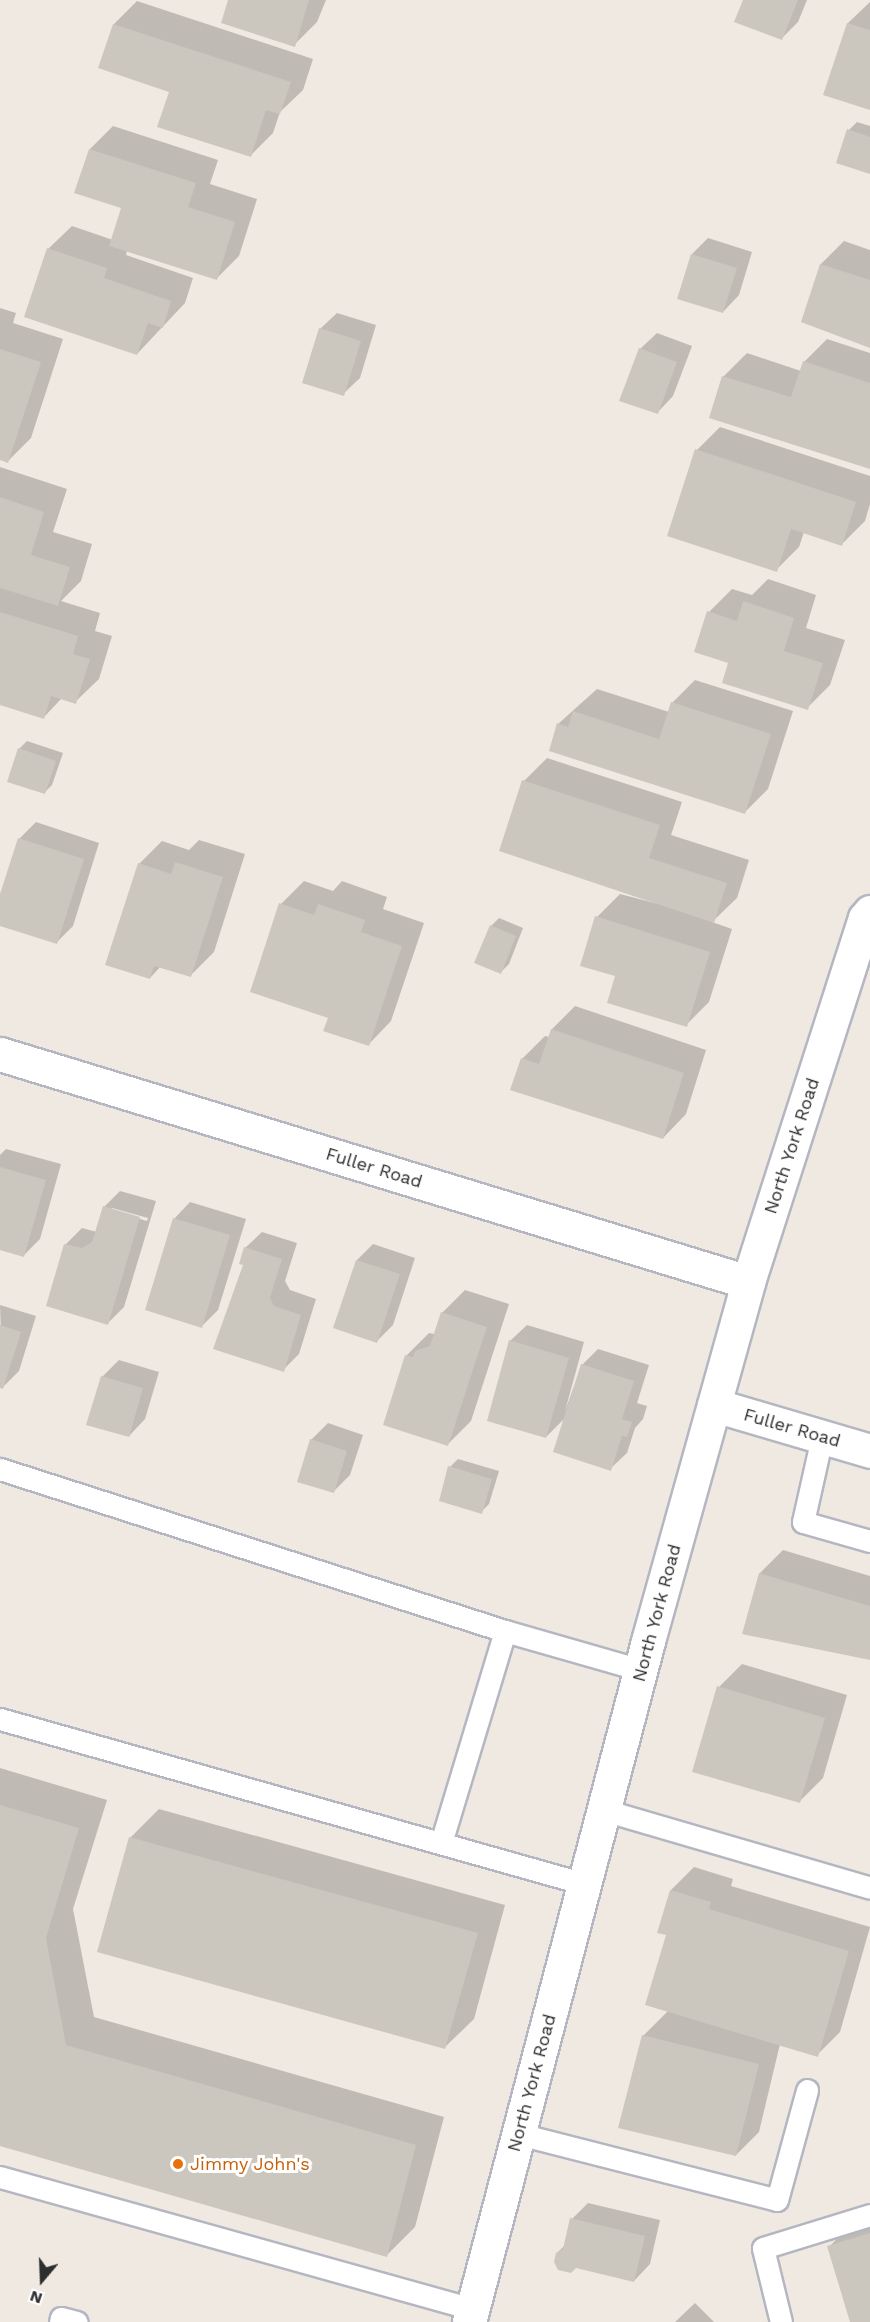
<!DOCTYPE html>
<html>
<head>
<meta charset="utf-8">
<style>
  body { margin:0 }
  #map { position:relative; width:870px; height:2322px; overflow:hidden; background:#efe9e1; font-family:"Work Sans",sans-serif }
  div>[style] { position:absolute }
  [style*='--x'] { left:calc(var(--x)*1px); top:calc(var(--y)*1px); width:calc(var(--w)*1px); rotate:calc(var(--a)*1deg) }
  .shadow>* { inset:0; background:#0003 }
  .building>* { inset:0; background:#cbc7bf }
  .roads { filter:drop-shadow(2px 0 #b4b7c1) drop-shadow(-2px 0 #b4b7c1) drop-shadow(0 2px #b4b7c1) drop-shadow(0 -2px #b4b7c1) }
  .lane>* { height:21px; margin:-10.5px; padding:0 10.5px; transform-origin:10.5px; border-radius:10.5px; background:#fff }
  .street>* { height:33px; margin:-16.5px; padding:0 16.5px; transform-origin:16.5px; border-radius:16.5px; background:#fff }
  .secondary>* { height:33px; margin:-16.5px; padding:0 16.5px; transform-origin:16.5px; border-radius:16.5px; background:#fff }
  .dots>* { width:16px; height:16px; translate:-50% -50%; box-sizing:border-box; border:3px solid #fff; border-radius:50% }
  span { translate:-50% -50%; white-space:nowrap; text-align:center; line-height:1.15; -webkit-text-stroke:6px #fff; paint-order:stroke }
  .street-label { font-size:18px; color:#2e2e2e }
  .food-label { font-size:18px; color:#c56008 }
  .left { translate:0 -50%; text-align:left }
  .north { position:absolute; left:12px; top:2250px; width:60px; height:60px; -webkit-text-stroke:4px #fff; paint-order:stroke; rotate:199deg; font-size:16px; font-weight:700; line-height:24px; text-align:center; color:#2e2e2e }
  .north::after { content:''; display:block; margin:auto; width:21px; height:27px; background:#2e2e2e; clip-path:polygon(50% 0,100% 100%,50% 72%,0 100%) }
</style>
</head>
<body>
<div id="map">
  <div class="shadow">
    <div style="clip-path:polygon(230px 0,326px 0,317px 22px,294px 45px)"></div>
    <div style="clip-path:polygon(744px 0,807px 0,798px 22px,782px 38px)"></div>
    <div style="clip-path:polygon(137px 1px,313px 59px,303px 90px,280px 112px,273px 133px,250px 156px,171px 91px,100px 67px,114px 24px)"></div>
    <div style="clip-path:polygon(870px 2px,870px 109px,848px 23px)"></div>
    <div style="clip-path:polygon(857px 122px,870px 126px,870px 172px,849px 130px)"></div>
    <div style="clip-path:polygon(113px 126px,218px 160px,210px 184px,257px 199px,239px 256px,216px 279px,127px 250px,126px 255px,193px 278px,185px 303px,137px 354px,48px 249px,72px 226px,113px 240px,123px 207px,90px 149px)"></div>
    <div style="clip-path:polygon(708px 238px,752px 252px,739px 295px,723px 312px,692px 254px)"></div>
    <div style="clip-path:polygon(844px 241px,870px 250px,870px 345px,803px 321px,821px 264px)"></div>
    <div style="clip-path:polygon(0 308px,16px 313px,13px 323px,63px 339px,31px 438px,8px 461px,0 459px)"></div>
    <div style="clip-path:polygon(337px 313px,376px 325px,360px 378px,343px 394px,320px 329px)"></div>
    <div style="clip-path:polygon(657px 333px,692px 346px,673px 396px,657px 413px,640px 349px)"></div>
    <div style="clip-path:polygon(827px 339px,870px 353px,870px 467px,723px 377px,747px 353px,801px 371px,804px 362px)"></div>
    <div style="clip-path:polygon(720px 427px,870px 476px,870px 504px,865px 521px,842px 544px,804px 532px,799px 547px,776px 570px,697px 450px)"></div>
    <div style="clip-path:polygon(0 467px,67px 489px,53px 532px,92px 544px,81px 581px,61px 601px,100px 613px,95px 631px,112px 636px,99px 679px,75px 702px,62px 698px,44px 717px,0 703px)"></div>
    <div style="clip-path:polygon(768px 579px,816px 595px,806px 628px,845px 640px,830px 685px,807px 708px,730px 662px,709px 612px,732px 589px,752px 595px)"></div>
    <div style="clip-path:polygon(695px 680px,793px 711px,768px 789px,745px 812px,558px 724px,597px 689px,669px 712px,672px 703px)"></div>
    <div style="clip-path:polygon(27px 741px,63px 753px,52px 785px,44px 793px,19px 749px)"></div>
    <div style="clip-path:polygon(547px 758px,682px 802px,671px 835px,749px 860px,737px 898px,712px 922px,732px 929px,709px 1002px,686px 1025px,617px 975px,597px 917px,620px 894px,674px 908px,524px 781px)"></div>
    <div style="clip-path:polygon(36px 822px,99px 843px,73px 926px,56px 943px,0 924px,0 899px,19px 839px)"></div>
    <div style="clip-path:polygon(199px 840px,245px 854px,214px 952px,191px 975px,161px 966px,150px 978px,139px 864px,162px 841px,189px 850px)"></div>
    <div style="clip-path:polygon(304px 881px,333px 891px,342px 881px,387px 897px,383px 909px,424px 923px,391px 1021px,368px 1045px,281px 904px)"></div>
    <div style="clip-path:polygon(499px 918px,523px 928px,509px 964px,501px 972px,491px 926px)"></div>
    <div style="clip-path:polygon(575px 1006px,706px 1050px,686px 1114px,663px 1138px,522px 1059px,545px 1036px,549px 1037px,552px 1029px)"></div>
    <div style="clip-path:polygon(6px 1149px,61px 1164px,40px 1239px,24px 1255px,0 1248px,0 1155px)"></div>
    <div style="clip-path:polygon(evenodd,120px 1191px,156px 1201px,124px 1307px,108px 1323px,48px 1305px,66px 1244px,82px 1228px,97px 1232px,104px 1207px,120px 1191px,112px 1208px,148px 1218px,147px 1221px,112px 1211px,112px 1208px)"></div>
    <div style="clip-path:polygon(190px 1202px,246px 1219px,218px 1310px,202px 1326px,174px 1219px)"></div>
    <div style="clip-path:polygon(262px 1232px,297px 1243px,285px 1281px,290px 1290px,316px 1299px,299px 1354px,283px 1370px,244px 1265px,245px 1248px)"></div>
    <div style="clip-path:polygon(373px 1244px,415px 1258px,393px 1325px,377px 1341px,357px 1260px)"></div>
    <div style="clip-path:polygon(465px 1290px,509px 1304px,471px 1421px,448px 1444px,406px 1356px,429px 1333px,434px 1334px,442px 1313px)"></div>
    <div style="clip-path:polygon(0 1305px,36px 1316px,19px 1371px,3px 1387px)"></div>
    <div style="clip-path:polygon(527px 1325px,584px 1342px,565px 1411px,582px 1365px,598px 1349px,649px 1365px,637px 1403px,647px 1406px,643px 1419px,635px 1428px,627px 1453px,610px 1469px,566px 1417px,546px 1437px,510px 1341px)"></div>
    <div style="clip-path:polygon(119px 1360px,159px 1372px,145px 1419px,129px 1436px,102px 1377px)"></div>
    <div style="clip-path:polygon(328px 1423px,363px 1435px,350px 1475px,333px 1492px,311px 1440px)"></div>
    <div style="clip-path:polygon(458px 1459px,499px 1471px,489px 1504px,481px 1512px,450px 1467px)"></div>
    <div style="clip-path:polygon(783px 1550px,870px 1576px,870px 1658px,744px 1633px,760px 1573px)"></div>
    <div style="clip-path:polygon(742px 1664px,847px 1695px,823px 1778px,800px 1801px,719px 1687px)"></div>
    <div style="clip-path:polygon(0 1768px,107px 1800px,73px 1909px,94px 2017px,444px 2117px,415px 2227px,386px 2256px,0 2144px)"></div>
    <div style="clip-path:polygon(159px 1809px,505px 1905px,474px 2019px,445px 2047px,130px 1838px)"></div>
    <div style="clip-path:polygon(694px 1867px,733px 1879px,731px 1886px,870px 1927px,840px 2032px,817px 2055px,780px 2044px,759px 2132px,736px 2155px,643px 2036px,668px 2011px,671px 1890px)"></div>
    <div style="clip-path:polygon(588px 2203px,660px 2220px,650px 2264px,634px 2281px,557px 2253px,565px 2245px,572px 2219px)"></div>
    <div style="clip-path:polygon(870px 2214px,870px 2322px,852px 2322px,829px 2247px,857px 2218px)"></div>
    <div style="clip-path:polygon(695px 2303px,714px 2322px,675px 2322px)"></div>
  </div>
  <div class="building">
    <div style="clip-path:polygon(228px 0,309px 0,295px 47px,221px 23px)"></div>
    <div style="clip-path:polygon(743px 0,798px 0,782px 40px,734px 22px)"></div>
    <div style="clip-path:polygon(847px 23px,870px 30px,870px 110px,823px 95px)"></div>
    <div style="clip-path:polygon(113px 24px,291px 82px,280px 114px,266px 110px,251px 157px,157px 127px,169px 92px,98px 68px)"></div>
    <div style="clip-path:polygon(847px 129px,870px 137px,870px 174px,836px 163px)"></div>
    <div style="clip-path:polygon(89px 149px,196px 183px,188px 207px,235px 222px,217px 280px,109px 246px,121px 208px,74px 193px)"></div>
    <div style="clip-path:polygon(47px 248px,107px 268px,104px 278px,171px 301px,163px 328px,148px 323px,137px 355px,24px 317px)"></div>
    <div style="clip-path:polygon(691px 254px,737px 268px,723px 313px,677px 299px)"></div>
    <div style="clip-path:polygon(820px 264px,870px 280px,870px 348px,801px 322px)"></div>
    <div style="clip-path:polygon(319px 328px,361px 341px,344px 396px,302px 383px)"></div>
    <div style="clip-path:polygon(639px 348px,677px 362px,658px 414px,619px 401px)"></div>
    <div style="clip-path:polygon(0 349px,41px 362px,8px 463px,0 460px)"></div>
    <div style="clip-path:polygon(803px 361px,870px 383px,870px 469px,709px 418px,722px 376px,791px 397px)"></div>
    <div style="clip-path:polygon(695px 449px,856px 502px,842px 546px,791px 529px,777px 572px,667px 536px)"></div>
    <div style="clip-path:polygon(0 497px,44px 512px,31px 555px,70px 567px,58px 606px,0 588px)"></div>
    <div style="clip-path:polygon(743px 601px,794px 618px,784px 651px,823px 663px,808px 710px,722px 683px,728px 663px,694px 652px,707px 611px,737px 621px)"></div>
    <div style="clip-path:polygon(0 612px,78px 636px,73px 654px,90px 659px,76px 704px,51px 696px,44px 719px,0 705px)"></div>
    <div style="clip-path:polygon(671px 702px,771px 734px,745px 814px,549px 751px,557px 723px,568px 727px,573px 711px,659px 739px)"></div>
    <div style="clip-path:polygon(18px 748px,56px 761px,45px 794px,7px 782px)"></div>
    <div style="clip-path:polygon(522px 780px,660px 825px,649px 858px,727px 883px,714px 923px,499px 851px)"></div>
    <div style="clip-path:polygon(18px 838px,84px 859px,57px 944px,0 926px,0 894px)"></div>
    <div style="clip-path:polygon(175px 862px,223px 877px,191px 977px,154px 966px,150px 979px,105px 965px,138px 863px,171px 874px)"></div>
    <div style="clip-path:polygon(279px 903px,314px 915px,318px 904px,365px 920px,361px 932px,402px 946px,369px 1046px,323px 1031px,328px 1018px,250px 992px)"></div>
    <div style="clip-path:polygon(595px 916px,710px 952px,687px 1027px,607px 1003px,615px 976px,580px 966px)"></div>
    <div style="clip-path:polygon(490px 925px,516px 936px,501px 974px,474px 963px)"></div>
    <div style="clip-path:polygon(551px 1029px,684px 1073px,663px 1139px,510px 1090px,521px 1058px,539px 1064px)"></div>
    <div style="clip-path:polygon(0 1167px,46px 1180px,24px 1257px,0 1250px)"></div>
    <div style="clip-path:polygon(103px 1206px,140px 1217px,108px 1325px,46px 1306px,64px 1244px,82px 1248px,92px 1242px)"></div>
    <div style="clip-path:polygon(173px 1218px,230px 1235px,202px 1328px,145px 1310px)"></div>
    <div style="clip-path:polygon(244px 1247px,282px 1259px,270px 1298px,274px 1306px,301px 1315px,284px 1372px,213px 1349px,243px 1265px,239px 1264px)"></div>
    <div style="clip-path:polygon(356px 1260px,400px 1274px,377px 1343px,333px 1328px)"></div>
    <div style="clip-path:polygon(441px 1312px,487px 1327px,448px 1446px,383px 1425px,405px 1355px,413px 1357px,415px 1351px,430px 1346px)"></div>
    <div style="clip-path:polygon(0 1325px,21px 1332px,3px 1389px,0 1388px)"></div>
    <div style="clip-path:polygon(509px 1340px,569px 1358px,546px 1438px,487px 1421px)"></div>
    <div style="clip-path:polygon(581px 1364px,634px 1381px,622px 1419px,632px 1422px,627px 1437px,622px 1436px,611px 1471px,553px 1452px)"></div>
    <div style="clip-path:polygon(101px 1376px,143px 1388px,129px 1437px,86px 1425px)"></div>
    <div style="clip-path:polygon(310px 1439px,347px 1451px,334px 1493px,297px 1482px)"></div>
    <div style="clip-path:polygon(448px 1466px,492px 1479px,482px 1514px,439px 1501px)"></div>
    <div style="clip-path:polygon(759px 1573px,870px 1606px,870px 1660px,742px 1634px)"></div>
    <div style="clip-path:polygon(717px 1686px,825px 1718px,800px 1803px,692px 1772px)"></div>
    <div style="clip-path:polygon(0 1805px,79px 1828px,46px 1938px,66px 2045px,416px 2145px,387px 2257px,0 2146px)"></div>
    <div style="clip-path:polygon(129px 1837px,478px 1933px,445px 2049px,97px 1952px)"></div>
    <div style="clip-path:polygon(670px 1890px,711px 1902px,709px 1909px,849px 1951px,818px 2057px,645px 2005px,666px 1935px,657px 1933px)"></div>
    <div style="clip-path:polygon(642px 2035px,759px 2064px,736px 2156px,618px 2128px)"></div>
    <div style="clip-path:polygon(570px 2218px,645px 2236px,634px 2282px,576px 2268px,571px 2273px,558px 2270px,554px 2262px,556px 2253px,563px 2249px)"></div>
    <div style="clip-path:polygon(870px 2233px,870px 2322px,850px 2322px,827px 2246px)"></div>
  </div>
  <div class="roads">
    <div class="lane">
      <div style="--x:822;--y:1437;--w:87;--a:102.6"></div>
      <div style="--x:803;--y:1522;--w:70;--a:15.8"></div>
      <div style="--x:0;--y:1469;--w:530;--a:17.79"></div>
      <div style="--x:505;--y:1631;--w:141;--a:16"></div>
      <div style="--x:0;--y:1719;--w:608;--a:15.75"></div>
      <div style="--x:604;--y:1810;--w:277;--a:16.3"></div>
      <div style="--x:441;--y:1843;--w:221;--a:-73.2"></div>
      <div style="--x:519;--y:2134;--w:266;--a:14.3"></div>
      <div style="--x:777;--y:2200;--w:114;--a:-74.7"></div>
      <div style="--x:0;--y:2177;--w:491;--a:15.6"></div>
      <div style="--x:60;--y:2322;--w:4;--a:-76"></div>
      <div style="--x:61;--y:2318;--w:16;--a:14"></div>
      <div style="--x:781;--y:2322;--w:76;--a:-103.7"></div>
      <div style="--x:763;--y:2248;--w:112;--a:-17.1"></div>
    </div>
    <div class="street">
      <div style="--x:0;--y:1054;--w:782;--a:16.95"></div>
      <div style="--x:714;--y:1405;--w:163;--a:16.4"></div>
    </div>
    <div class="secondary">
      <div style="--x:469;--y:2322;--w:704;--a:-75.27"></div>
      <div style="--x:648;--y:1641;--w:373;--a:-74.4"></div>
      <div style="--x:748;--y:1282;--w:382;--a:-72.2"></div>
      <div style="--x:865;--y:918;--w:8;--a:-50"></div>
    </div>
  </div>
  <div class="dots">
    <div style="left:178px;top:2164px;background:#e8710a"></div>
  </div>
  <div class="street-label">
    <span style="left:792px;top:1146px;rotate:-72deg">North York Road</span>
    <span style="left:374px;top:1168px;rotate:17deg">Fuller Road</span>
    <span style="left:792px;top:1428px;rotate:16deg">Fuller Road</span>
    <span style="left:657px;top:1613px;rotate:-75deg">North York Road</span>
    <span style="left:532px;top:2083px;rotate:-75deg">North York Road</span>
  </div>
  <div class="food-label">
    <span class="left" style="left:190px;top:2164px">Jimmy John's</span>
  </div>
  <div class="north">N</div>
</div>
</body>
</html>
